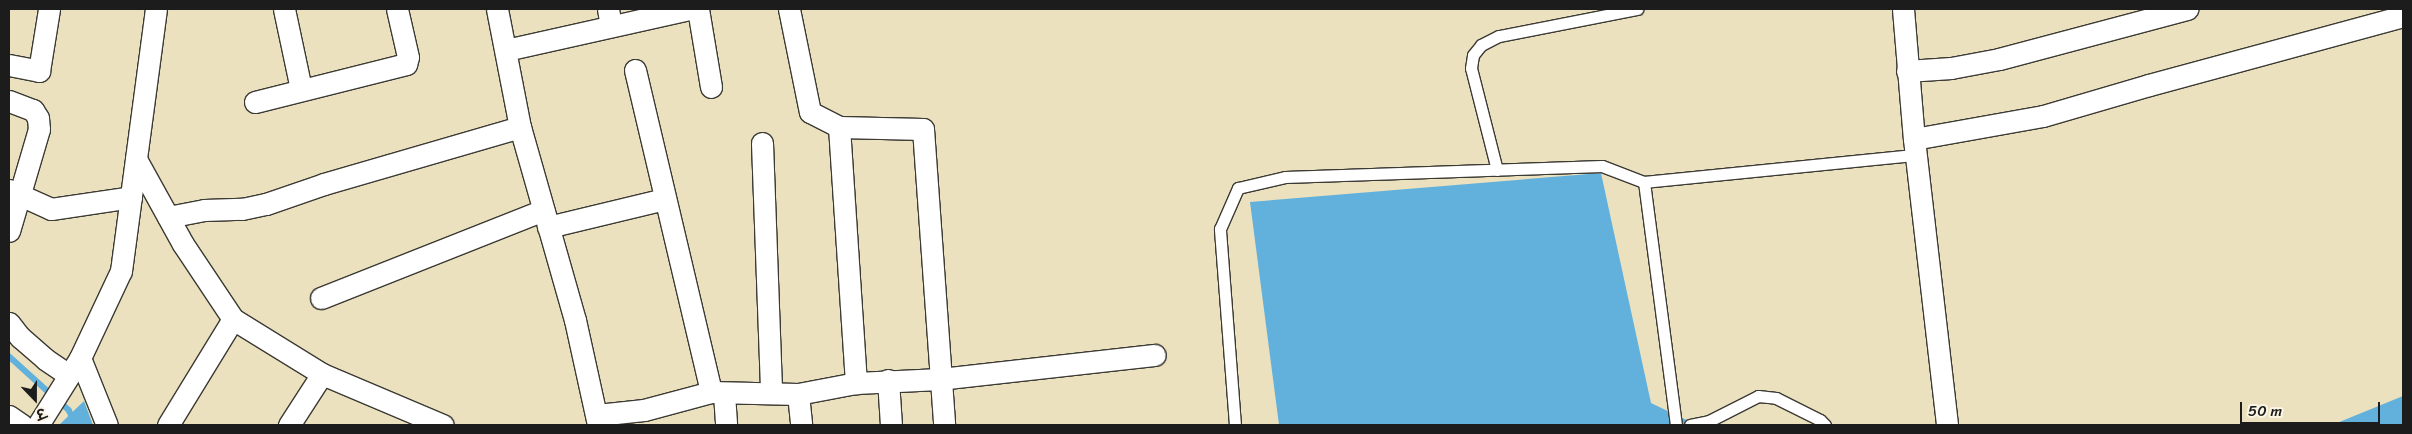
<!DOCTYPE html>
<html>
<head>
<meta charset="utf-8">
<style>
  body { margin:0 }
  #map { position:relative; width:2412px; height:434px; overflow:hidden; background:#ebe1be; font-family:Sriracha,"Playpen Sans Deva",sans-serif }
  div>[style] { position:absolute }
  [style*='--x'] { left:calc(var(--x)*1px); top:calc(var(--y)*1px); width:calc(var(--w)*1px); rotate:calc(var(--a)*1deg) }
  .water>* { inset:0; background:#62b1dc }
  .stream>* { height:5.5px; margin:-2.75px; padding:0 2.75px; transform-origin:2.75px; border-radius:2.75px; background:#62b1dc }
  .roads { filter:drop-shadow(1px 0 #3b3a34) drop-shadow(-1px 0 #3b3a34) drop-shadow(0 1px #3b3a34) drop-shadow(0 -1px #3b3a34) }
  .lane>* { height:11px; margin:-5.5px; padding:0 5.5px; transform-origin:5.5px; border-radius:5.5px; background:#fff }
  .street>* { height:21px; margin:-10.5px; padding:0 10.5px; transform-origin:10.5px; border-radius:10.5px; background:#fff }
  span { translate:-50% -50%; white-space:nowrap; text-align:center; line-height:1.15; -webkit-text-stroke:4.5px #fcf5e5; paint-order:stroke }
  .frame { position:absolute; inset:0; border:10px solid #1c1c1c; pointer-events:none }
  .north { position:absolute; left:10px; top:374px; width:50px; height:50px; -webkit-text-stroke:4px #fcf5e5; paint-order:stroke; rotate:158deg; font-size:14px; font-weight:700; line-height:20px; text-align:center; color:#1c1c1c }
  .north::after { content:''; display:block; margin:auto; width:18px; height:22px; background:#1c1c1c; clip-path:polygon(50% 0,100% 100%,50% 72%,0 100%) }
  .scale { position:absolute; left:2240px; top:402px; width:140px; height:22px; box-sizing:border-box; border:2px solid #1c1c1c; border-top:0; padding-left:6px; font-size:15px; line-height:18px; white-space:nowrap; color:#1c1c1c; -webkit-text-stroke:4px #fcf5e5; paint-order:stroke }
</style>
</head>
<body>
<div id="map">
  <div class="water">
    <div style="clip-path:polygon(1601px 173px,1651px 403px,1697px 425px,1279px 425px,1250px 202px)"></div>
    <div style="clip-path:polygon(2403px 396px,2403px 425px,2332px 425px)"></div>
    <div style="clip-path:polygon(84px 401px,93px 425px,59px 425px)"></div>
  </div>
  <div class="stream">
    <div style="--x:9;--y:356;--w:58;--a:42.2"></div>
    <div style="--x:59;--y:401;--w:13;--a:42"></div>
    <div style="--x:69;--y:410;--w:17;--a:65"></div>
  </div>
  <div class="roads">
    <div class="lane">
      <div style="--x:1497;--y:170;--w:105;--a:-104.3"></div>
      <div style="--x:1471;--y:68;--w:13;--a:-81"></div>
      <div style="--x:1473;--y:55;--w:13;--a:-51"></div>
      <div style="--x:1481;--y:45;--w:20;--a:-27"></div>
      <div style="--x:1499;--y:36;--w:141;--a:-11.1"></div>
      <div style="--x:1644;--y:182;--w:273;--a:-5.7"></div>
      <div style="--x:1235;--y:425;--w:197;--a:-94.4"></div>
      <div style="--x:1220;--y:229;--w:45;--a:-66.3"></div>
      <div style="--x:1238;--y:188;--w:48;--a:-13.2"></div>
      <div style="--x:1285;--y:177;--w:317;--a:-2"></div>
      <div style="--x:1602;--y:166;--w:45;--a:20.9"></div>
      <div style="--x:1644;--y:182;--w:245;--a:82.5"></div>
      <div style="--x:1690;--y:425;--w:19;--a:-12"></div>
      <div style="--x:1709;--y:421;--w:55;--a:-27"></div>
      <div style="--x:1758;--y:396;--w:18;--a:6"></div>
      <div style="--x:1776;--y:398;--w:49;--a:26.6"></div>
      <div style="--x:1820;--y:420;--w:7;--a:45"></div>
    </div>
    <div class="street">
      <div style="--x:284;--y:9;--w:82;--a:78"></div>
      <div style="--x:497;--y:9;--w:120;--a:79"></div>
      <div style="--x:520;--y:127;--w:201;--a:74.1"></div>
      <div style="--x:575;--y:320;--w:107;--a:77.6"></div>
      <div style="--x:608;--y:9;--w:17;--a:80"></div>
      <div style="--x:698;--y:9;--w:79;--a:80.5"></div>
      <div style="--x:789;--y:9;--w:105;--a:78.5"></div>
      <div style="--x:810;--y:112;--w:33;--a:27"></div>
      <div style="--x:839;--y:127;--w:84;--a:1.4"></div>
      <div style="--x:923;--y:129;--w:297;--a:85.9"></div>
      <div style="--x:1903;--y:9;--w:130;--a:85.2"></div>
      <div style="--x:1914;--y:139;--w:288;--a:83.4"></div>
      <div style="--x:506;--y:50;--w:188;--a:-12.6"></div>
      <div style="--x:9;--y:65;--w:31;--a:11"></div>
      <div style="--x:39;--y:71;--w:63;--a:-80.8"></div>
      <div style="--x:635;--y:70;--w:331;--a:76.7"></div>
      <div style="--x:1907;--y:71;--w:44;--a:-3.9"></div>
      <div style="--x:1951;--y:68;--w:49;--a:-10.6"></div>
      <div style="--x:1999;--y:59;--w:195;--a:-14.9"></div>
      <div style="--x:9;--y:101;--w:26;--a:21"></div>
      <div style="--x:33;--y:110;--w:9;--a:58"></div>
      <div style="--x:38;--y:118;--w:11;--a:85"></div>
      <div style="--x:39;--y:129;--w:106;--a:106.4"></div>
      <div style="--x:255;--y:102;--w:156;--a:-14.1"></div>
      <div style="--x:406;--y:64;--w:7;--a:-74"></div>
      <div style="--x:408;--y:57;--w:49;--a:-102.9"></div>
      <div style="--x:839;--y:127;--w:257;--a:86.2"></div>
      <div style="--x:1914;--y:139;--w:131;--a:-10.1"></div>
      <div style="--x:2043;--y:116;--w:110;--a:-16.3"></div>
      <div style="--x:2149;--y:85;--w:263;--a:-15.2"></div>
      <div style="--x:762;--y:143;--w:250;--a:87.9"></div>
      <div style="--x:136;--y:159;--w:97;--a:61.1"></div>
      <div style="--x:183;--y:244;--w:90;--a:56.3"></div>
      <div style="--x:9;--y:190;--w:46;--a:24.3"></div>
      <div style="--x:51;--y:209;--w:81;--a:-8.5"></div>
      <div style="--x:168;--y:217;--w:37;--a:-11"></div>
      <div style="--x:204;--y:210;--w:38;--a:-2"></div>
      <div style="--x:242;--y:209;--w:25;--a:-12"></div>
      <div style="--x:266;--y:204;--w:61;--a:-19"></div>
      <div style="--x:324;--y:184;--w:204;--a:-16.2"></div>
      <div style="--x:548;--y:227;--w:120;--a:-13.5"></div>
      <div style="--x:321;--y:298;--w:239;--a:-21.6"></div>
      <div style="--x:9;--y:323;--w:18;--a:52"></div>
      <div style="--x:20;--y:337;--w:33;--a:41"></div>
      <div style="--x:45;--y:359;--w:29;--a:34"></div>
      <div style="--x:80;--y:358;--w:72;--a:68.1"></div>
      <div style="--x:322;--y:374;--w:131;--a:22.9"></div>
      <div style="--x:888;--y:380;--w:45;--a:86.2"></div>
      <div style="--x:724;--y:394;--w:31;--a:86"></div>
      <div style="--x:798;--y:394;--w:31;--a:84"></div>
      <div style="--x:597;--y:415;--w:47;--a:-6.1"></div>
      <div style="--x:644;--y:410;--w:69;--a:-15"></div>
      <div style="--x:711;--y:392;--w:87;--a:1.3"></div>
      <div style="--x:798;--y:394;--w:59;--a:-10.7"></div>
      <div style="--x:856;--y:383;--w:84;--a:-2.7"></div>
      <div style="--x:940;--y:379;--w:216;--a:-6.4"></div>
      <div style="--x:9;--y:416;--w:16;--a:35"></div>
      <div style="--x:38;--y:425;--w:79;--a:-57.9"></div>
      <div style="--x:80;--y:358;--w:96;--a:-64.8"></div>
      <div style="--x:121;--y:271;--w:264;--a:-82.4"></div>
      <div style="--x:168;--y:425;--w:124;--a:-58.5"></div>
      <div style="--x:233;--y:319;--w:105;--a:31.7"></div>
      <div style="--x:322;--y:374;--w:61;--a:122.9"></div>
    </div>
  </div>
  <div class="frame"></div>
  <div class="north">उ</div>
  <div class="scale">50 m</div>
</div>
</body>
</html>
